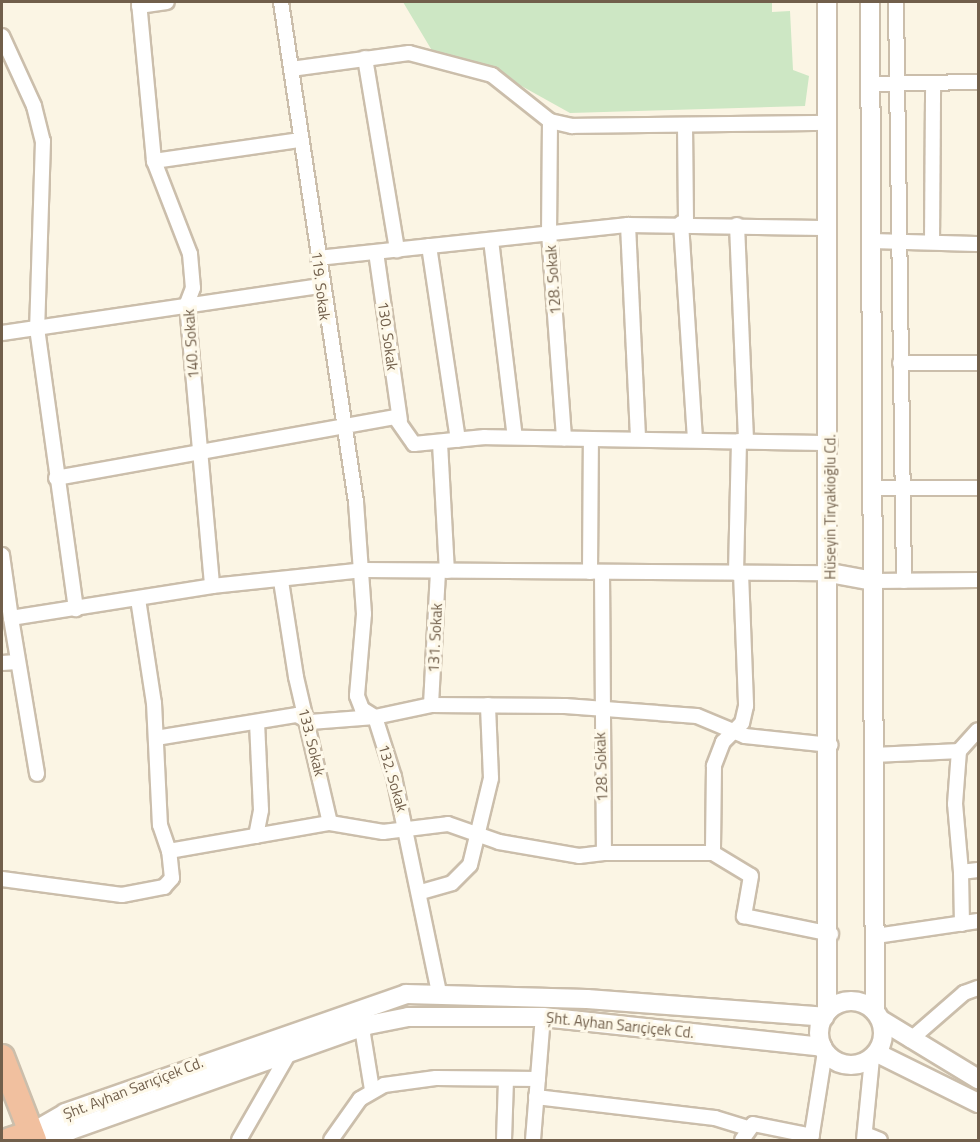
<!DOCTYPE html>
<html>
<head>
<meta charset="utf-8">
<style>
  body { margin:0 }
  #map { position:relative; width:980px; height:1142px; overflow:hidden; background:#fbf5e4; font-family:"Titillium Web",sans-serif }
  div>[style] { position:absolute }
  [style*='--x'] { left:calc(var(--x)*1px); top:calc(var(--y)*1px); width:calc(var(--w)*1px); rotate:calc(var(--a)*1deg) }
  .green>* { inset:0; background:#cde7c4 }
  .roads { filter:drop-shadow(2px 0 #cbbeab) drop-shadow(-2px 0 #cbbeab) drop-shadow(0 2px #cbbeab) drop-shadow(0 -2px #cbbeab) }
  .street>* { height:14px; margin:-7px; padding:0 7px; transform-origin:7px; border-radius:7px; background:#fff }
  .secondary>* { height:18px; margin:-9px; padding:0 9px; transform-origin:9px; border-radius:9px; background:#fff }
  .secondary>.ring { margin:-9px; padding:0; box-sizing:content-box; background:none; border:18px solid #fff; border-radius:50% }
  .highway>* { height:24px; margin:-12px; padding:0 12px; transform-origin:12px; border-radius:12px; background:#f1c09f }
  span { translate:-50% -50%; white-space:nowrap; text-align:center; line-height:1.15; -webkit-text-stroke:6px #fef9ea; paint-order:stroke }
  .street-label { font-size:15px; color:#715f4b }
  .frame { position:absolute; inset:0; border:3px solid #715f4b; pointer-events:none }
</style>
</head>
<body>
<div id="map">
  <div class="green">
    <div style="clip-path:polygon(403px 2px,772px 2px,772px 12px,790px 11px,793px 70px,809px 76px,805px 106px,570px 113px,493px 70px,437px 59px)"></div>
  </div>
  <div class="roads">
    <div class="street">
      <div style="--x:139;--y:2;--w:160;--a:84.6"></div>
      <div style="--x:154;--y:161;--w:100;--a:68.8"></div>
      <div style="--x:190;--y:254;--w:34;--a:85"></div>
      <div style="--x:193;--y:288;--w:17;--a:111"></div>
      <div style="--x:187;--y:304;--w:283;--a:84.9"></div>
      <div style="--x:281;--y:2;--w:506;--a:81.47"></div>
      <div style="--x:356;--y:502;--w:112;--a:85.9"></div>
      <div style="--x:364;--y:614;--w:82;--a:94.9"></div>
      <div style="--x:357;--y:696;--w:14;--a:69"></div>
      <div style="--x:362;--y:709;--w:15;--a:32"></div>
      <div style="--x:375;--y:717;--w:63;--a:72.4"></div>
      <div style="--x:394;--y:777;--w:220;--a:78.2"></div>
      <div style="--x:896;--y:2;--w:579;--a:89.21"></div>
      <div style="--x:139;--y:6;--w:28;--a:-8"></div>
      <div style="--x:2;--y:36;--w:77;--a:65.4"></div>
      <div style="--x:34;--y:106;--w:36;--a:76"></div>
      <div style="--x:43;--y:141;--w:187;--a:91.8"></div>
      <div style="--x:37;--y:328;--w:284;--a:82.1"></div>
      <div style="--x:365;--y:58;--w:195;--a:80.5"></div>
      <div style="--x:291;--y:69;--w:119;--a:-7.7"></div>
      <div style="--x:409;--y:53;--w:86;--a:14.8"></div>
      <div style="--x:492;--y:75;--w:74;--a:38.4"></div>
      <div style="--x:550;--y:121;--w:23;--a:13"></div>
      <div style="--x:572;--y:126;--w:255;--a:-0.7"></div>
      <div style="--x:870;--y:84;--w:108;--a:-1.1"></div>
      <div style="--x:550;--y:121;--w:112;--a:90.5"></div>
      <div style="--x:549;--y:233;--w:206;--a:85.8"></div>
      <div style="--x:685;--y:125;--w:99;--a:89.4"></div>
      <div style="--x:154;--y:161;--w:148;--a:-8.2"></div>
      <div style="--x:681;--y:223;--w:217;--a:86.3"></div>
      <div style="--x:628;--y:225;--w:214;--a:87.3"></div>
      <div style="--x:737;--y:225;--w:216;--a:87.6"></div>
      <div style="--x:491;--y:240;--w:198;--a:83.1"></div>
      <div style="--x:870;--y:241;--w:108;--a:1.6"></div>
      <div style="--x:932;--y:242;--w:159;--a:-89.6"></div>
      <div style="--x:429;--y:246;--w:196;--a:81.5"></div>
      <div style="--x:376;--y:252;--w:170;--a:81.9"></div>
      <div style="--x:318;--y:258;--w:312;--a:-6.1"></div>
      <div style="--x:628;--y:225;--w:200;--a:0.9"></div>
      <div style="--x:2;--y:333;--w:322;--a:-8.4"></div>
      <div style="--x:900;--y:363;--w:78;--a:0"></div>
      <div style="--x:440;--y:443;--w:128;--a:86.9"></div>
      <div style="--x:56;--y:478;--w:344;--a:-10.2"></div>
      <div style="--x:395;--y:417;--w:33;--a:55"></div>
      <div style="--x:414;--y:444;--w:71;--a:-5.6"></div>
      <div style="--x:485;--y:437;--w:345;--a:1"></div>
      <div style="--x:873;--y:488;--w:105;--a:0"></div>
      <div style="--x:2;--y:555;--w:64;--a:81.9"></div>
      <div style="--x:11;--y:618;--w:204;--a:-9"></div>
      <div style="--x:212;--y:586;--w:152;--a:-6"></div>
      <div style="--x:363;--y:570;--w:467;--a:0.4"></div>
      <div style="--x:590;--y:572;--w:133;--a:-89.6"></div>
      <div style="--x:602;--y:572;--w:281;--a:89.6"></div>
      <div style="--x:604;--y:853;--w:109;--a:0"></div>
      <div style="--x:736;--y:573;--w:132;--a:-88.7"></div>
      <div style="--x:741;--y:573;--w:133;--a:87.8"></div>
      <div style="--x:746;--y:706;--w:17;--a:103"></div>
      <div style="--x:742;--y:723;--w:27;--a:135"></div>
      <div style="--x:723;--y:742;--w:26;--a:111"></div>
      <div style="--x:714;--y:766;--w:87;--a:90.7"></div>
      <div style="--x:713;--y:853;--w:44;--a:31.2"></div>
      <div style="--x:751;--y:876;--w:41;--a:99.9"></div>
      <div style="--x:744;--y:916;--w:89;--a:11.7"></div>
      <div style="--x:281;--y:581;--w:97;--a:81.1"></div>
      <div style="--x:296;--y:677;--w:150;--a:76.9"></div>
      <div style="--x:330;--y:823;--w:54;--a:9.6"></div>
      <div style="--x:383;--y:832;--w:65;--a:-7"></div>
      <div style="--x:448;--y:824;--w:54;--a:19.4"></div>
      <div style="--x:499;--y:842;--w:81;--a:9.9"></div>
      <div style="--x:579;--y:856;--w:25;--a:-7"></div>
      <div style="--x:873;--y:581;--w:105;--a:-0.5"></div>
      <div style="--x:138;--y:599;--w:105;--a:81.3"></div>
      <div style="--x:154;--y:703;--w:122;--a:87.2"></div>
      <div style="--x:160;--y:825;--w:28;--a:71"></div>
      <div style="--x:169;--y:851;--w:163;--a:-9.9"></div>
      <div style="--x:11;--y:618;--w:158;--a:80.5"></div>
      <div style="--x:2;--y:663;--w:15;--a:-4"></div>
      <div style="--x:431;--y:705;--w:134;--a:-87"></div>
      <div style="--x:156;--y:738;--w:143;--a:-9.3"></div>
      <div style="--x:297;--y:715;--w:15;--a:28"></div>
      <div style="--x:310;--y:722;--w:65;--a:-4.4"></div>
      <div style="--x:375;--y:717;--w:57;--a:-12.1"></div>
      <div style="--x:431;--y:705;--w:134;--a:0.4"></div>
      <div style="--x:565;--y:706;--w:132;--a:4.3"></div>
      <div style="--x:697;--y:716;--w:52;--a:22.6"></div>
      <div style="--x:745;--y:736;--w:86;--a:6"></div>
      <div style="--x:875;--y:755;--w:84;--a:-2.7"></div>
      <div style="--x:256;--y:836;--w:26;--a:-79"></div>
      <div style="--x:261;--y:810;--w:88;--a:-92.6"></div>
      <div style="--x:961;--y:872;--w:68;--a:-95"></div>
      <div style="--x:955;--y:804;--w:53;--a:-85.7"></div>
      <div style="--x:959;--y:751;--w:28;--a:-48"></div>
      <div style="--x:2;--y:879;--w:121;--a:7.6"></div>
      <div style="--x:122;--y:895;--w:43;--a:-10.8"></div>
      <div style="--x:164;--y:887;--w:12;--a:-48"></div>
      <div style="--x:172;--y:878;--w:27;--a:-96"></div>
      <div style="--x:421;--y:892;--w:32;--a:-16"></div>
      <div style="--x:452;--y:883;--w:25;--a:-45"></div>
      <div style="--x:470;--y:865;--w:89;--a:-76.4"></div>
      <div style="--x:491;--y:778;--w:73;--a:-92.4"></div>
      <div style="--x:962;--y:924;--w:52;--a:-91.1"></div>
      <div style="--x:961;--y:872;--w:17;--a:-7"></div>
      <div style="--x:876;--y:936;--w:103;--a:-8.4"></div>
      <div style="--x:362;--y:1028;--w:63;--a:80.8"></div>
      <div style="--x:910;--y:1040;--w:72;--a:-41"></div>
      <div style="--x:964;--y:993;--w:15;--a:-20"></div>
      <div style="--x:536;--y:1097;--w:180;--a:6.7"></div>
      <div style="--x:715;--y:1118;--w:34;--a:17"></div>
      <div style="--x:865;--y:1134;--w:16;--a:22"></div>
      <div style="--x:239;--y:1140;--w:100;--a:-60.1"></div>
      <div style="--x:331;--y:1140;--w:50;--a:-54.7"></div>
      <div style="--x:360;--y:1099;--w:28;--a:-30"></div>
      <div style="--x:384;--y:1085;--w:52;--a:-7.7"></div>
      <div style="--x:436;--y:1078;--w:102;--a:0.6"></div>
      <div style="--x:504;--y:1140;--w:60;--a:-88.1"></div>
      <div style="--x:533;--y:1140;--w:123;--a:-85.4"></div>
      <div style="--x:742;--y:1140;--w:19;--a:-55"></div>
      <div style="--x:753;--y:1124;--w:60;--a:11.5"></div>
      <div style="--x:811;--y:1140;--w:89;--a:-81"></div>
      <div style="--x:864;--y:1140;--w:82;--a:-84.4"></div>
    </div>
    <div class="secondary">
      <div style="--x:827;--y:2;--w:1010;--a:90"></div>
      <div style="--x:870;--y:2;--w:1009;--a:89.72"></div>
      <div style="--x:830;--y:573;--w:44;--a:10.5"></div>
      <div class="ring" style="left:819px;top:1001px;width:46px;height:46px"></div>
      <div style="--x:881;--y:1020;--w:114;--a:31.3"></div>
      <div style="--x:877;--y:1053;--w:113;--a:26.3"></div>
      <div style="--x:36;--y:1132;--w:35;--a:-3"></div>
      <div style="--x:71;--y:1130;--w:315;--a:-19.5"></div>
      <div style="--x:368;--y:1025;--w:41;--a:-11.3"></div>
      <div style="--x:408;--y:1017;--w:135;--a:0"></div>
      <div style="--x:543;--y:1017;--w:281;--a:6.1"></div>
      <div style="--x:31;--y:1133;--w:39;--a:-30"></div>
      <div style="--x:65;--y:1113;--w:361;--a:-19.2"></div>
      <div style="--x:406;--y:994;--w:181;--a:1.6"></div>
      <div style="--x:587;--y:999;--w:238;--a:4.3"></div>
    </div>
    <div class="highway">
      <div style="--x:2;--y:1057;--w:89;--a:68.9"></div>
      <div style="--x:10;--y:1140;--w:22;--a:-18"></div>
    </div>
  </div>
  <div class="street-label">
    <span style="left:553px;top:280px;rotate:-94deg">128. Sokak</span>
    <span style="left:321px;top:286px;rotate:83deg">119. Sokak</span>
    <span style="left:388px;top:336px;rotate:82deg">130. Sokak</span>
    <span style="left:191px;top:344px;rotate:-94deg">140. Sokak</span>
    <span style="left:830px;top:507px;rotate:-90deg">Hüseyin Tiryakioğlu Cd.</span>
    <span style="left:435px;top:638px;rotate:-87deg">131. Sokak</span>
    <span style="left:312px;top:742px;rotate:76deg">133. Sokak</span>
    <span style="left:601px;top:767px;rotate:-92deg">128. Sokak</span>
    <span style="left:393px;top:778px;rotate:74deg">132. Sokak</span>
    <span style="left:620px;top:1025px;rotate:6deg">Şht. Ayhan Sarıçiçek Cd.</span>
    <span style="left:133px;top:1088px;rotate:-21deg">Şht. Ayhan Sarıçiçek Cd.</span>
  </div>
  <div class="frame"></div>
</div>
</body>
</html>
